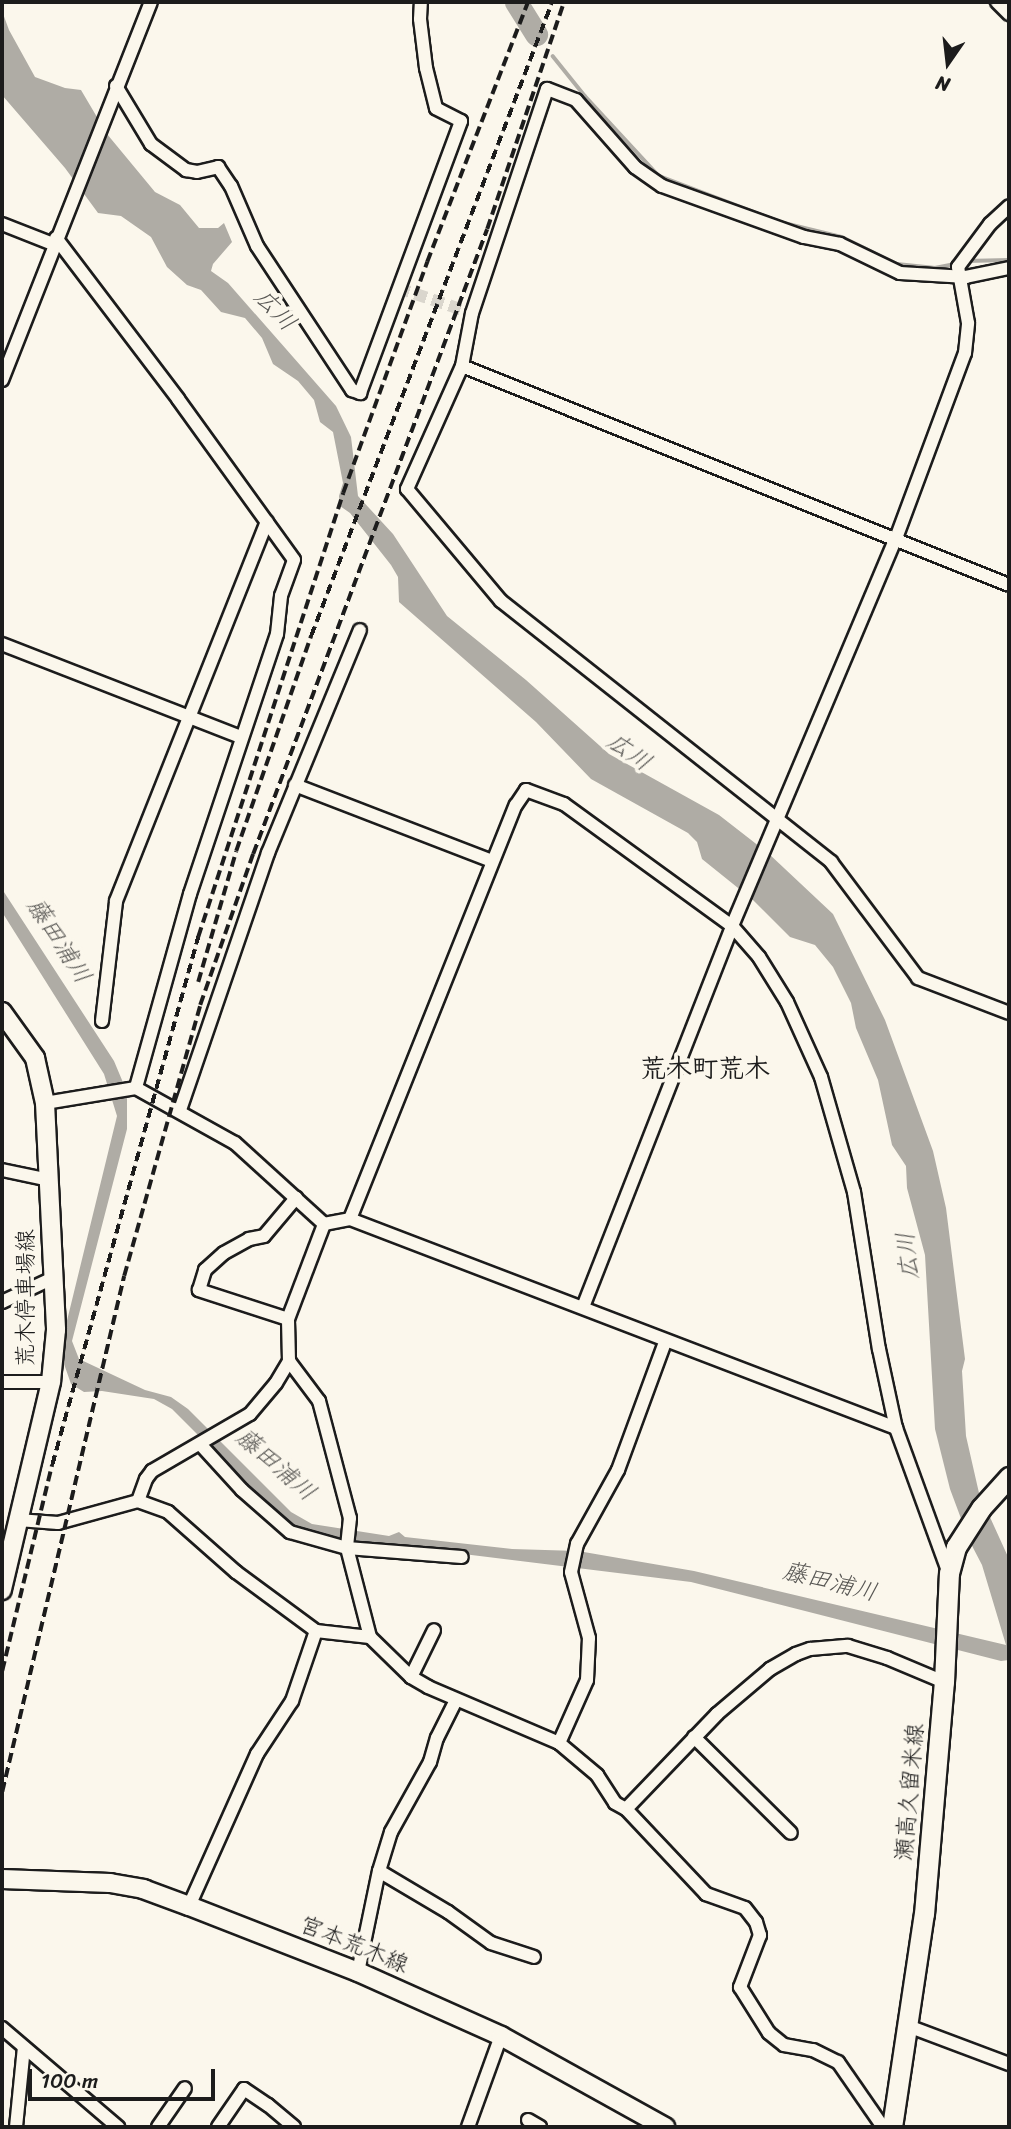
<!DOCTYPE html>
<html>
<head>
<meta charset="utf-8">
<style>
  body { margin:0 }
  #map { position:relative; width:1011px; height:2129px; overflow:hidden; background:#fbf7ec; font-family:Sriracha,"Klee One",sans-serif }
  div>[style] { position:absolute }
  [style*='--x'] { left:calc(var(--x)*1px); top:calc(var(--y)*1px); width:calc(var(--w)*1px); rotate:calc(var(--a)*1deg) }
  .water>* { inset:0; background:#afaca5 }
  .stream>* { height:3.5px; margin:-1.75px; padding:0 1.75px; transform-origin:1.75px; border-radius:1.75px; background:#afaca5 }
  .river>* { height:23px; margin:-11.5px; padding:0 11.5px; transform-origin:11.5px; border-radius:11.5px; background:#afaca5 }
  .street-tunnel>* { height:12px; margin-top:-6px; transform-origin:0; background:repeating-linear-gradient(90deg,#dad6cd 0 12px,transparent 0 18px) }
  .roads { filter:drop-shadow(2px 0 #1c1c1c) drop-shadow(-2px 0 #1c1c1c) drop-shadow(0 2px #1c1c1c) drop-shadow(0 -2px #1c1c1c) }
  .street>* { height:12px; margin:-6px; padding:0 6px; transform-origin:6px; border-radius:6px; background:#fbf7ec }
  .secondary>* { height:18px; margin:-9px; padding:0 9px; transform-origin:9px; border-radius:9px; background:#fbf7ec }
  .primary>* { height:19px; margin:-9.5px; padding:0 9.5px; transform-origin:9.5px; border-radius:9.5px; background:#fbf7ec }
  .rail>* { height:3.5px; margin-top:-1.75px; transform-origin:0; background:repeating-linear-gradient(90deg,#1c1c1c 0 10px,transparent 0 15px) }
  span { translate:-50% -50%; white-space:nowrap; text-align:center; line-height:1.15; -webkit-text-stroke:7px #fbf7ec; paint-order:stroke }
  .street-label { font-size:23px; color:#1c1c1c }
  .water-label { font-size:24px; color:#575653; font-style:italic }
  .quarter-label { font-size:26px; color:#1c1c1c; font-weight:700 }
  .frame { position:absolute; inset:0; border:4px solid #1c1c1c; pointer-events:none }
  .north { position:absolute; left:913px; top:28px; width:70px; height:70px; -webkit-text-stroke:5px #fbf7ec; paint-order:stroke; rotate:194deg; font-size:19px; font-weight:700; line-height:28px; text-align:center; color:#1c1c1c }
  .north::after { content:''; display:block; margin:auto; width:24px; height:32px; background:#1c1c1c; clip-path:polygon(50% 0,100% 100%,50% 72%,0 100%) }
  .scale { position:absolute; left:28px; top:2069px; width:187px; height:32px; box-sizing:border-box; border:4px solid #1c1c1c; border-top:0; padding-left:9px; font-size:21px; line-height:24px; white-space:nowrap; color:#1c1c1c; -webkit-text-stroke:5px #fbf7ec; paint-order:stroke }
</style>
</head>
<body>
<div id="map">
  <div class="water">
    <div style="clip-path:polygon(2px 11px,9px 30px,35px 77px,65px 88px,81px 90px,107px 134px,155px 192px,180px 205px,199px 228px,218px 228px,224px 223px,232px 242px,213px 264px,211px 271px,228px 283px,336px 406px,351px 437px,358px 496px,393px 534px,447px 616px,526px 680px,609px 754px,719px 815px,768px 853px,833px 914px,885px 1020px,933px 1151px,946px 1208px,965px 1359px,962px 1371px,966px 1436px,979px 1493px,1009px 1559px,1009px 1660px,1001px 1661px,691px 1582px,350px 1540px,298px 1528px,275px 1512px,172px 1409px,154px 1399px,102px 1391px,84px 1392px,71px 1384px,63px 1361px,63px 1337px,117px 1116px,104px 1074px,2px 912px,2px 889px,114px 1061px,127px 1092px,127px 1129px,72px 1341px,79px 1359px,145px 1390px,171px 1397px,188px 1409px,291px 1512px,312px 1524px,389px 1536px,399px 1532px,405px 1537px,512px 1549px,578px 1551px,694px 1571px,1006px 1645px,982px 1565px,969px 1540px,950px 1489px,935px 1429px,925px 1255px,907px 1188px,906px 1166px,892px 1145px,878px 1080px,856px 1028px,851px 1003px,833px 967px,815px 945px,790px 937px,753px 900px,702px 859px,697px 842px,688px 833px,591px 779px,536px 722px,399px 602px,398px 577px,391px 565px,350px 513px,340px 506px,339px 496px,343px 483px,333px 432px,320px 422px,314px 400px,298px 381px,273px 364px,262px 338px,245px 318px,221px 312px,201px 290px,187px 285px,167px 267px,151px 237px,121px 216px,98px 213px,65px 168px,2px 95px)"></div>
  </div>
  <div class="stream">
    <div style="--x:553;--y:56;--w:51;--a:51.3"></div>
    <div style="--x:585;--y:96;--w:109;--a:47.2"></div>
    <div style="--x:659;--y:176;--w:129;--a:20.8"></div>
    <div style="--x:780;--y:222;--w:64;--a:13.6"></div>
    <div style="--x:842;--y:237;--w:61;--a:26.1"></div>
    <div style="--x:897;--y:264;--w:38;--a:6"></div>
    <div style="--x:935;--y:268;--w:20;--a:-11"></div>
    <div style="--x:966;--y:261;--w:43;--a:-1.3"></div>
  </div>
  <div class="river">
    <div style="--x:516;--y:2;--w:38;--a:58"></div>
  </div>
  <div class="street-tunnel">
    <div style="--x:398;--y:288;--w:78;--a:18.7"></div>
  </div>
  <div class="roads">
    <div class="street">
      <div style="--x:997;--y:2;--w:17;--a:45"></div>
      <div style="--x:116;--y:86;--w:68;--a:58.9"></div>
      <div style="--x:151;--y:144;--w:44;--a:36.6"></div>
      <div style="--x:186;--y:170;--w:11;--a:10"></div>
      <div style="--x:197;--y:172;--w:22;--a:-13"></div>
      <div style="--x:218;--y:167;--w:23;--a:56"></div>
      <div style="--x:231;--y:186;--w:65;--a:66.6"></div>
      <div style="--x:257;--y:246;--w:173;--a:56.6"></div>
      <div style="--x:352;--y:390;--w:9;--a:21"></div>
      <div style="--x:360;--y:393;--w:290;--a:-69.6"></div>
      <div style="--x:461;--y:121;--w:28;--a:-153"></div>
      <div style="--x:436;--y:108;--w:41;--a:-104"></div>
      <div style="--x:426;--y:68;--w:49;--a:-97"></div>
      <div style="--x:420;--y:19;--w:17;--a:-87"></div>
      <div style="--x:2;--y:224;--w:55;--a:21.4"></div>
      <div style="--x:56;--y:238;--w:202;--a:52.8"></div>
      <div style="--x:178;--y:399;--w:198;--a:54.2"></div>
      <div style="--x:294;--y:560;--w:38;--a:110"></div>
      <div style="--x:281;--y:596;--w:38;--a:96"></div>
      <div style="--x:277;--y:634;--w:274;--a:108.5"></div>
      <div style="--x:190;--y:894;--w:201;--a:105.6"></div>
      <div style="--x:1009;--y:268;--w:44;--a:168.2"></div>
      <div style="--x:966;--y:277;--w:66;--a:-176.5"></div>
      <div style="--x:900;--y:273;--w:67;--a:-154.2"></div>
      <div style="--x:840;--y:244;--w:37;--a:-169"></div>
      <div style="--x:804;--y:237;--w:151;--a:-160.2"></div>
      <div style="--x:662;--y:186;--w:33;--a:-145"></div>
      <div style="--x:635;--y:167;--w:89;--a:-131.4"></div>
      <div style="--x:576;--y:100;--w:31;--a:-159"></div>
      <div style="--x:547;--y:89;--w:236;--a:108.5"></div>
      <div style="--x:472;--y:313;--w:54;--a:100.7"></div>
      <div style="--x:462;--y:366;--w:135;--a:114.1"></div>
      <div style="--x:407;--y:489;--w:146;--a:50"></div>
      <div style="--x:501;--y:601;--w:421;--a:38.3"></div>
      <div style="--x:831;--y:862;--w:145;--a:53.1"></div>
      <div style="--x:918;--y:978;--w:97;--a:21"></div>
      <div style="--x:462;--y:366;--w:589;--a:21.82"></div>
      <div style="--x:2;--y:380;--w:406;--a:-68.5"></div>
      <div style="--x:2;--y:644;--w:256;--a:21.3"></div>
      <div style="--x:295;--y:785;--w:211;--a:21.1"></div>
      <div style="--x:102;--y:1021;--w:121;--a:-83.3"></div>
      <div style="--x:116;--y:901;--w:408;--a:-68.3"></div>
      <div style="--x:45;--y:1103;--w:92;--a:-9.4"></div>
      <div style="--x:136;--y:1088;--w:113;--a:29.1"></div>
      <div style="--x:235;--y:1143;--w:120;--a:42.3"></div>
      <div style="--x:180;--y:1110;--w:272;--a:-71.1"></div>
      <div style="--x:268;--y:853;--w:241;--a:-67.6"></div>
      <div style="--x:2;--y:1170;--w:48;--a:12"></div>
      <div style="--x:350;--y:1219;--w:446;--a:-68.2"></div>
      <div style="--x:516;--y:805;--w:18;--a:-56"></div>
      <div style="--x:526;--y:790;--w:40;--a:20.2"></div>
      <div style="--x:564;--y:804;--w:208;--a:36"></div>
      <div style="--x:732;--y:926;--w:41;--a:48.9"></div>
      <div style="--x:759;--y:957;--w:53;--a:58.1"></div>
      <div style="--x:787;--y:1002;--w:82;--a:65.6"></div>
      <div style="--x:821;--y:1077;--w:120;--a:74"></div>
      <div style="--x:854;--y:1192;--w:159;--a:81"></div>
      <div style="--x:879;--y:1349;--w:81;--a:77.9"></div>
      <div style="--x:896;--y:1428;--w:152;--a:70"></div>
      <div style="--x:324;--y:1224;--w:26;--a:-11"></div>
      <div style="--x:350;--y:1219;--w:585;--a:20.95"></div>
      <div style="--x:2;--y:1302;--w:56;--a:-25.2"></div>
      <div style="--x:583;--y:1307;--w:409;--a:-68.6"></div>
      <div style="--x:732;--y:926;--w:418;--a:-67.1"></div>
      <div style="--x:895;--y:541;--w:201;--a:-69.6"></div>
      <div style="--x:965;--y:353;--w:30;--a:-84"></div>
      <div style="--x:968;--y:323;--w:57;--a:-100.1"></div>
      <div style="--x:958;--y:267;--w:54;--a:-53.3"></div>
      <div style="--x:990;--y:224;--w:26;--a:-43"></div>
      <div style="--x:288;--y:1319;--w:94;--a:-162"></div>
      <div style="--x:199;--y:1290;--w:21;--a:-73"></div>
      <div style="--x:205;--y:1270;--w:25;--a:-42"></div>
      <div style="--x:224;--y:1253;--w:29;--a:-29"></div>
      <div style="--x:249;--y:1239;--w:15;--a:-11"></div>
      <div style="--x:264;--y:1236;--w:50;--a:-49.9"></div>
      <div style="--x:289;--y:1361;--w:50;--a:53.1"></div>
      <div style="--x:319;--y:1401;--w:121;--a:75.2"></div>
      <div style="--x:350;--y:1518;--w:30;--a:96"></div>
      <div style="--x:347;--y:1548;--w:92;--a:75.5"></div>
      <div style="--x:370;--y:1637;--w:57;--a:44.3"></div>
      <div style="--x:411;--y:1677;--w:20;--a:30"></div>
      <div style="--x:428;--y:1687;--w:142;--a:23.1"></div>
      <div style="--x:559;--y:1743;--w:50;--a:40.1"></div>
      <div style="--x:597;--y:1775;--w:33;--a:57"></div>
      <div style="--x:615;--y:1803;--w:13;--a:29"></div>
      <div style="--x:626;--y:1809;--w:117;--a:46.7"></div>
      <div style="--x:706;--y:1894;--w:41;--a:19.7"></div>
      <div style="--x:745;--y:1908;--w:18;--a:52"></div>
      <div style="--x:756;--y:1922;--w:14;--a:73"></div>
      <div style="--x:760;--y:1935;--w:56;--a:111"></div>
      <div style="--x:740;--y:1987;--w:54;--a:57.8"></div>
      <div style="--x:769;--y:2033;--w:19;--a:39"></div>
      <div style="--x:784;--y:2045;--w:29;--a:10"></div>
      <div style="--x:813;--y:2050;--w:28;--a:26"></div>
      <div style="--x:838;--y:2062;--w:79;--a:55.3"></div>
      <div style="--x:2;--y:1382;--w:49;--a:0"></div>
      <div style="--x:200;--y:1444;--w:62;--a:47.6"></div>
      <div style="--x:242;--y:1490;--w:64;--a:41.2"></div>
      <div style="--x:290;--y:1532;--w:59;--a:15.7"></div>
      <div style="--x:347;--y:1548;--w:115;--a:4.5"></div>
      <div style="--x:138;--y:1501;--w:23;--a:-70"></div>
      <div style="--x:146;--y:1479;--w:10;--a:-53"></div>
      <div style="--x:152;--y:1471;--w:113;--a:-30.2"></div>
      <div style="--x:250;--y:1414;--w:40;--a:-50"></div>
      <div style="--x:276;--y:1383;--w:26;--a:-59"></div>
      <div style="--x:289;--y:1361;--w:42;--a:-91.4"></div>
      <div style="--x:288;--y:1319;--w:102;--a:-69.2"></div>
      <div style="--x:18;--y:1520;--w:40;--a:4.3"></div>
      <div style="--x:58;--y:1523;--w:83;--a:-15.4"></div>
      <div style="--x:138;--y:1501;--w:32;--a:20"></div>
      <div style="--x:168;--y:1512;--w:91;--a:41.4"></div>
      <div style="--x:236;--y:1572;--w:99;--a:36.4"></div>
      <div style="--x:316;--y:1631;--w:54;--a:6.3"></div>
      <div style="--x:411;--y:1677;--w:52;--a:-63.9"></div>
      <div style="--x:694;--y:1737;--w:136;--a:44.7"></div>
      <div style="--x:559;--y:1743;--w:69;--a:-66"></div>
      <div style="--x:587;--y:1680;--w:42;--a:-87.3"></div>
      <div style="--x:589;--y:1638;--w:68;--a:-105.3"></div>
      <div style="--x:571;--y:1572;--w:29;--a:-78"></div>
      <div style="--x:577;--y:1544;--w:85;--a:-61"></div>
      <div style="--x:618;--y:1470;--w:136;--a:-69.8"></div>
      <div style="--x:626;--y:1809;--w:132;--a:-46.2"></div>
      <div style="--x:717;--y:1714;--w:70;--a:-40.3"></div>
      <div style="--x:770;--y:1669;--w:30;--a:-30"></div>
      <div style="--x:796;--y:1654;--w:15;--a:-20"></div>
      <div style="--x:810;--y:1649;--w:38;--a:-5"></div>
      <div style="--x:848;--y:1646;--w:41;--a:17.1"></div>
      <div style="--x:887;--y:1658;--w:62;--a:22.8"></div>
      <div style="--x:379;--y:1871;--w:80;--a:30.7"></div>
      <div style="--x:448;--y:1912;--w:53;--a:35.8"></div>
      <div style="--x:491;--y:1943;--w:45;--a:18"></div>
      <div style="--x:189;--y:1906;--w:167;--a:-65.9"></div>
      <div style="--x:257;--y:1754;--w:64;--a:-56.6"></div>
      <div style="--x:292;--y:1701;--w:74;--a:-71.1"></div>
      <div style="--x:358;--y:1972;--w:103;--a:-78.3"></div>
      <div style="--x:379;--y:1871;--w:41;--a:-72.9"></div>
      <div style="--x:391;--y:1832;--w:80;--a:-60.9"></div>
      <div style="--x:430;--y:1762;--w:25;--a:-74"></div>
      <div style="--x:437;--y:1738;--w:42;--a:-63.4"></div>
      <div style="--x:908;--y:2026;--w:108;--a:20.6"></div>
      <div style="--x:2;--y:2028;--w:153;--a:40.5"></div>
      <div style="--x:528;--y:2120;--w:14;--a:30"></div>
      <div style="--x:16;--y:2127;--w:80;--a:-84.3"></div>
      <div style="--x:158;--y:2127;--w:47;--a:-55.3"></div>
      <div style="--x:218;--y:2127;--w:46;--a:-55.6"></div>
      <div style="--x:244;--y:2089;--w:29;--a:34"></div>
      <div style="--x:268;--y:2105;--w:34;--a:40"></div>
      <div style="--x:468;--y:2127;--w:97;--a:-70.1"></div>
    </div>
    <div class="secondary">
      <div style="--x:2;--y:1012;--w:57;--a:54.3"></div>
      <div style="--x:35;--y:1058;--w:46;--a:77.5"></div>
      <div style="--x:45;--y:1103;--w:227;--a:87.2"></div>
      <div style="--x:56;--y:1330;--w:52;--a:95.5"></div>
      <div style="--x:51;--y:1382;--w:214;--a:103.3"></div>
      <div style="--x:2;--y:1879;--w:108;--a:2.1"></div>
      <div style="--x:110;--y:1883;--w:34;--a:10"></div>
      <div style="--x:143;--y:1889;--w:49;--a:20.3"></div>
      <div style="--x:189;--y:1906;--w:181;--a:21.3"></div>
      <div style="--x:358;--y:1972;--w:157;--a:24.1"></div>
      <div style="--x:501;--y:2036;--w:188;--a:29"></div>
    </div>
    <div class="primary">
      <div style="--x:892;--y:2127;--w:215;--a:-81.5"></div>
      <div style="--x:924;--y:1914;--w:233;--a:-85.1"></div>
      <div style="--x:944;--y:1682;--w:109;--a:-87.4"></div>
      <div style="--x:949;--y:1573;--w:27;--a:-75"></div>
      <div style="--x:956;--y:1547;--w:46;--a:-57.3"></div>
      <div style="--x:981;--y:1508;--w:42;--a:-47.9"></div>
    </div>
  </div>
  <div class="rail">
    <div style="--x:198;--y:982;--w:136;--a:-73.8"></div>
    <div style="--x:236;--y:851;--w:228;--a:-70.8"></div>
    <div style="--x:311;--y:636;--w:678;--a:-69.19"></div>
    <div style="--x:2;--y:1671;--w:212;--a:-76.4"></div>
    <div style="--x:52;--y:1465;--w:548;--a:-74.54"></div>
    <div style="--x:198;--y:937;--w:467;--a:-71.9"></div>
    <div style="--x:343;--y:493;--w:246;--a:-70"></div>
    <div style="--x:427;--y:262;--w:279;--a:-68.8"></div>
    <div style="--x:2;--y:1792;--w:530;--a:-76.7"></div>
    <div style="--x:124;--y:1276;--w:281;--a:-74.3"></div>
    <div style="--x:200;--y:1005;--w:160;--a:-70.7"></div>
    <div style="--x:253;--y:854;--w:667;--a:-69.47"></div>
    <div style="--x:487;--y:229;--w:240;--a:-71.3"></div>
  </div>
  <div class="street-label">
    <span style="left:26px;top:1298px;rotate:-90deg">荒木停車場線</span>
    <span style="left:910px;top:1792px;rotate:-85deg">瀬高久留米線</span>
    <span style="left:354px;top:1945px;rotate:22deg">宮本荒木線</span>
  </div>
  <div class="water-label">
    <span style="left:275px;top:310px;rotate:46deg">広川</span>
    <span style="left:629px;top:752px;rotate:35deg">広川</span>
    <span style="left:59px;top:941px;rotate:57deg">藤田浦川</span>
    <span style="left:908px;top:1256px;rotate:-96deg">広川</span>
    <span style="left:276px;top:1465px;rotate:41deg">藤田浦川</span>
    <span style="left:830px;top:1582px;rotate:14deg">藤田浦川</span>
  </div>
  <div class="quarter-label">
    <span style="left:705px;top:1069px">荒木町荒木</span>
  </div>
  <div class="frame"></div>
  <div class="north">N</div>
  <div class="scale">100 m</div>
</div>
</body>
</html>
